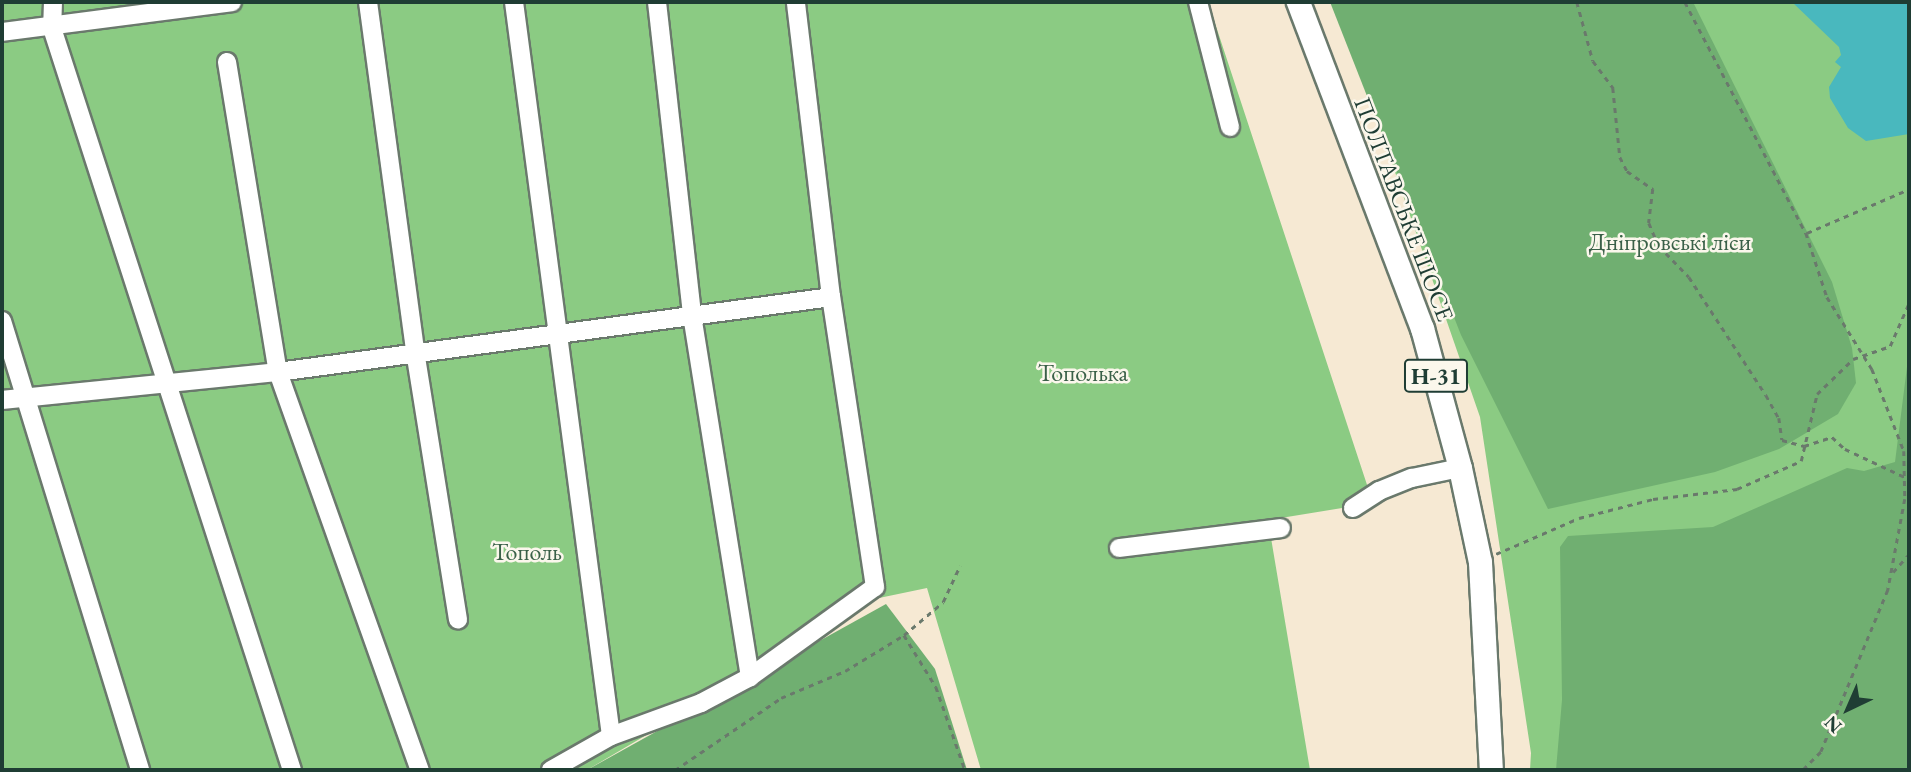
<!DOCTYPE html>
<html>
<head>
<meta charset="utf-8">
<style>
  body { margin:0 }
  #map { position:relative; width:1911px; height:772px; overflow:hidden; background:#f6e9d3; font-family:"EB Garamond",serif }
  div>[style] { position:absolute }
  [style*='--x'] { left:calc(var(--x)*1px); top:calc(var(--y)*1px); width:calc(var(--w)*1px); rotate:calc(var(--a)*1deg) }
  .green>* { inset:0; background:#8bcb83 }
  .forest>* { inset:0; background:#70af71 }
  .water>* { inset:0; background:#49b8be }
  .path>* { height:2.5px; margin-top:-1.25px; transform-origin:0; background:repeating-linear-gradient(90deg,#6a796c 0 5px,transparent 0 10px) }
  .roads { filter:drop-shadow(2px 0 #6a796c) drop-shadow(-2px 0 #6a796c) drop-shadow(0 2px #6a796c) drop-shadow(0 -2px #6a796c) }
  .minor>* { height:18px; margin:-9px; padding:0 9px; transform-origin:9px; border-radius:9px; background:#fff }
  .major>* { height:23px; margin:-11.5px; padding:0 11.5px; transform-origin:11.5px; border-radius:11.5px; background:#fff }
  span { translate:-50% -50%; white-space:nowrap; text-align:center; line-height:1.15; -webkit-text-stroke:5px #fbf7ec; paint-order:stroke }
  .shield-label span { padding:2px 5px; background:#fbf7ec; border:2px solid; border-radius:5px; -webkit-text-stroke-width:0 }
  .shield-label { font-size:23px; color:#1f3d34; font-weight:700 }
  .street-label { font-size:24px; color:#1f3d34 }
  .park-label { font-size:24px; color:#3a6048 }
  .frame { position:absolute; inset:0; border:4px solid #1f3d34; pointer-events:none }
  .north { position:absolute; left:1813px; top:674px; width:70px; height:70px; -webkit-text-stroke:5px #fbf7ec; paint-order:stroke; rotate:224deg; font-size:19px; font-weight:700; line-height:28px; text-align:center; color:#1f3d34 }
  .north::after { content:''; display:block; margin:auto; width:24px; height:32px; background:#1f3d34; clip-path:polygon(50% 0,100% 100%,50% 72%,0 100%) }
</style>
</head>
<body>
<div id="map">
  <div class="green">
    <div style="clip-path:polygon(2px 2px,1208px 2px,1373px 503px,1268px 520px,1310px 770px,981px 770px,927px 588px,879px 598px,587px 770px,2px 770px)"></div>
    <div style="clip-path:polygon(1336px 2px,1909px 2px,1909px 770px,1530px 770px,1531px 753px,1480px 417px)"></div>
  </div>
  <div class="forest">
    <div style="clip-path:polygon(1330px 2px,1693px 2px,1832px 282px,1852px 348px,1856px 383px,1838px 414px,1779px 449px,1715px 472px,1548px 509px,1461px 335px)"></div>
    <div style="clip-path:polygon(1909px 351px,1909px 770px,1556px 770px,1562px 700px,1560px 547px,1568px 536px,1713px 527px,1847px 468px,1864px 471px,1895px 462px)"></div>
    <div style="clip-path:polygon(886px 604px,935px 669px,967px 770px,587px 770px)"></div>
  </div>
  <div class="water">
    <div style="clip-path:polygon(1792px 2px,1909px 2px,1909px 134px,1866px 141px,1848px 128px,1830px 98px,1829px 87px,1841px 67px,1835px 62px,1841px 55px,1839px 47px)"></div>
  </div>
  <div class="path">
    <div style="--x:1577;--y:2;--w:61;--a:74.8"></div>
    <div style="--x:1593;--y:61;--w:34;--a:53"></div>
    <div style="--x:1613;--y:88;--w:69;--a:84.2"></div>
    <div style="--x:1620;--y:157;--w:16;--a:63"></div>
    <div style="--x:1627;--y:171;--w:32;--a:35"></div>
    <div style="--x:1653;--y:189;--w:34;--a:97"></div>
    <div style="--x:1649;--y:223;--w:25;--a:67"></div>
    <div style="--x:1659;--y:246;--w:43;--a:45.9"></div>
    <div style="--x:1689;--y:277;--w:141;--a:56.9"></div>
    <div style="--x:1766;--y:395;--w:26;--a:61"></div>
    <div style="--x:1779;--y:418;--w:22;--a:82"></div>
    <div style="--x:1782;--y:440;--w:23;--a:15"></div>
    <div style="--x:1804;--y:446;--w:29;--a:-18"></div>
    <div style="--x:1832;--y:437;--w:18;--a:43"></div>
    <div style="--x:1845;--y:449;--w:71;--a:25.1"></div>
    <div style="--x:1685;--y:2;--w:261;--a:62.4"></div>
    <div style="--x:1806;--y:233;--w:67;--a:71.8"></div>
    <div style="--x:1827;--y:297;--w:85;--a:58"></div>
    <div style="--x:1872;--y:369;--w:88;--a:68.7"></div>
    <div style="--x:1904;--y:451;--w:48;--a:88.8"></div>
    <div style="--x:1905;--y:499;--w:93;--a:100.6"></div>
    <div style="--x:1888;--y:590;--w:175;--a:112.5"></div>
    <div style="--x:1821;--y:752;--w:25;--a:135"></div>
    <div style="--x:1807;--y:233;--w:111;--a:-23.3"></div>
    <div style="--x:1496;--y:554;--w:90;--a:-23.4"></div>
    <div style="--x:1579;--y:518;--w:76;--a:-14.4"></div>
    <div style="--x:1653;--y:499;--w:85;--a:-6.8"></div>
    <div style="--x:1737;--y:489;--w:70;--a:-23.6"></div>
    <div style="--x:1801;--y:461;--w:69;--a:-76.6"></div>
    <div style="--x:1817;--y:394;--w:50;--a:-44.2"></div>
    <div style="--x:1853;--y:359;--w:39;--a:-19"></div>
    <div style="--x:1890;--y:346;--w:47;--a:-66.2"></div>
    <div style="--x:1893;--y:572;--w:24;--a:-48"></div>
    <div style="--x:904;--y:635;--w:61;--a:58.4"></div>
    <div style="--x:936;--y:687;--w:88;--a:70.7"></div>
    <div style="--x:675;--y:770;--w:128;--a:-34.2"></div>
    <div style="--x:781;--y:698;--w:69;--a:-22.9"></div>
    <div style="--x:845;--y:671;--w:69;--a:-31.4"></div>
    <div style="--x:904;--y:635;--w:51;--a:-40.2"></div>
    <div style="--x:943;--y:602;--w:40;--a:-65"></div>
  </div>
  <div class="roads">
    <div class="minor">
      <div style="--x:53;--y:2;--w:26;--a:92"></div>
      <div style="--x:52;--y:28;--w:780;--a:72.08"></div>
      <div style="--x:368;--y:2;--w:352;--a:82.3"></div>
      <div style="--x:415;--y:351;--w:272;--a:80.9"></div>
      <div style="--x:514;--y:2;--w:740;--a:82.47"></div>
      <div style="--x:657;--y:2;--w:315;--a:83.6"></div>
      <div style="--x:692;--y:315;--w:367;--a:80.9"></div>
      <div style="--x:1198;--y:2;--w:129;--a:75.6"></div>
      <div style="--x:2;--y:32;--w:232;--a:-7.4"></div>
      <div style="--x:227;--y:62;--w:314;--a:80.7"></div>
      <div style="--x:278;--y:372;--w:423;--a:70.4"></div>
      <div style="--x:2;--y:321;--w:470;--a:72.9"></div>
      <div style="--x:2;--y:400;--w:277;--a:-5.8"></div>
      <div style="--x:278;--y:372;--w:558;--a:-7.72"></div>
      <div style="--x:1353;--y:508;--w:31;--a:-33"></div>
      <div style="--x:1379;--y:491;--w:35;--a:-22"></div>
      <div style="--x:1412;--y:478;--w:49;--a:-11.8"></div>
      <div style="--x:1119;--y:548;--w:163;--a:-7"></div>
      <div style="--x:551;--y:770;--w:69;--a:-29.5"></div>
      <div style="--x:611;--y:736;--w:96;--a:-20.1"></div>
      <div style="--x:701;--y:703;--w:55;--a:-28"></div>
      <div style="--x:750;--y:677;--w:154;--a:-35.8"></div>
      <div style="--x:875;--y:587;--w:293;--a:-98.6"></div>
      <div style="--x:831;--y:297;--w:297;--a:-96.8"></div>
    </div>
    <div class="major">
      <div style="--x:1298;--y:2;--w:349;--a:69.2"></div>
      <div style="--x:1422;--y:328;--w:145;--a:74.8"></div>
      <div style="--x:1460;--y:468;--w:96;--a:78"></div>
      <div style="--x:1480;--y:562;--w:208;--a:87"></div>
    </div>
  </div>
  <div class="shield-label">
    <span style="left:1436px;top:376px">Н-31</span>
  </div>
  <div class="street-label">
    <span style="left:1404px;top:209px;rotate:69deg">ПОЛТАВСЬКЕ ШОСЕ</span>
  </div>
  <div class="park-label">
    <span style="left:1670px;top:242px">Дніпровські ліси</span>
    <span style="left:1083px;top:373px">Тополька</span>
    <span style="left:527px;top:552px">Тополь</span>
  </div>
  <div class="frame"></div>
  <div class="north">N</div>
</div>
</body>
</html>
